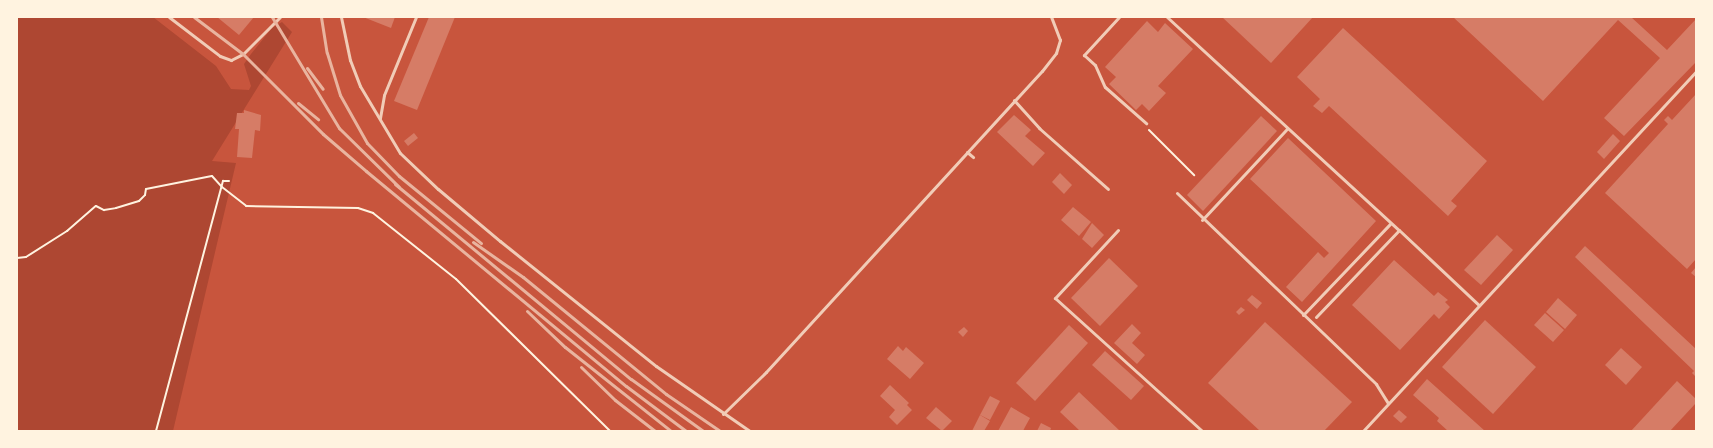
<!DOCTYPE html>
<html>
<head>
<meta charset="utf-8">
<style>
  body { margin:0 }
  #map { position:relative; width:1713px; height:448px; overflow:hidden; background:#c8553d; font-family:"Space Grotesk",sans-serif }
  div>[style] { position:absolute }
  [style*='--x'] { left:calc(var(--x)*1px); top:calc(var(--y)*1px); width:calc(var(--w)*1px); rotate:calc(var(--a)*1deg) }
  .green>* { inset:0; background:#ae4732 }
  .building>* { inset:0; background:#d67c66 }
  .path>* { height:2px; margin:-1px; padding:0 1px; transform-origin:1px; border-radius:1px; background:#fff3e0 }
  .service>* { height:3px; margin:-1.5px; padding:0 1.5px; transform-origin:1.5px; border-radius:1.5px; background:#f1ccb7 }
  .rail>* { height:3px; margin:-1.5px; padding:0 1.5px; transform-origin:1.5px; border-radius:1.5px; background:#e9b49f }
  span { translate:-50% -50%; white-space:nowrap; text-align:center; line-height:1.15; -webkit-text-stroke:3px #fff3e0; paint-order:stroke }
  .frame { position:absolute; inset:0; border:18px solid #fff3e0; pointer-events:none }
</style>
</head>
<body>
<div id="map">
  <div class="green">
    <div style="clip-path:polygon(17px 17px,153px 17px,216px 66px,231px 89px,249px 90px,251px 86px,244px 64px,251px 54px,272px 28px,282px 22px,292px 32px,212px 161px,236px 163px,173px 431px,17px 431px)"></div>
  </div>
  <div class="building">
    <div style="clip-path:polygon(217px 17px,254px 17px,239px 35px)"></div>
    <div style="clip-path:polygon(363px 17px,395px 17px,391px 28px)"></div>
    <div style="clip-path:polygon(429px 17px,455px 17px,417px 110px,394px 101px)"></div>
    <div style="clip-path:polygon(1222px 17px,1313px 17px,1271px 63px)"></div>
    <div style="clip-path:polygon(1453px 17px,1631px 17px,1667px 50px,1696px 19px,1696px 62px,1624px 136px,1604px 118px,1660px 58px,1618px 20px,1543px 101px)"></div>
    <div style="clip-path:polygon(1147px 21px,1158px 32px,1165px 23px,1193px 49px,1158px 86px,1166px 93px,1149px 111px,1142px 104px,1136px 110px,1109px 84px,1116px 77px,1105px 67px)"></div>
    <div style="clip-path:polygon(1343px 28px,1487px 161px,1451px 201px,1457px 206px,1448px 216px,1329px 106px,1322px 113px,1313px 106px,1320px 99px,1297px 77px)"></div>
    <div style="clip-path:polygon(1696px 94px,1696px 259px,1687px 269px,1605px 193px,1668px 124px,1664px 120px,1668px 116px,1672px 120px)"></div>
    <div style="clip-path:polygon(244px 110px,261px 115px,260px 131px,255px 130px,252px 158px,237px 157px,239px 129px,235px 129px,237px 113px,244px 113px)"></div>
    <div style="clip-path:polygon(1014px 115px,1031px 130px,1025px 136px,1045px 153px,1033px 166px,997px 132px)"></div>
    <div style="clip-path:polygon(1261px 116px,1277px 131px,1203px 211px,1187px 195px)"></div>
    <div style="clip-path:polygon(414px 133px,418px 138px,408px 146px,404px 141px)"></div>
    <div style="clip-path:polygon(1613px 134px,1620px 141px,1604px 159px,1597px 152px)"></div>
    <div style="clip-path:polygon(1288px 138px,1376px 221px,1302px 302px,1286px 287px,1318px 252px,1324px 258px,1329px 253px,1250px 179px)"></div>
    <div style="clip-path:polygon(1060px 173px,1072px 185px,1064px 194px,1052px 182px)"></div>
    <div style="clip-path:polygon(1073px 207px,1091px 222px,1079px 236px,1061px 220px)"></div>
    <div style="clip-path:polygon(1092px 223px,1104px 235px,1092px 248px,1082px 239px)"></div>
    <div style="clip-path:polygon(1497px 235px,1513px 250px,1481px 285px,1464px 270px)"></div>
    <div style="clip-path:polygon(1585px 246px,1696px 349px,1696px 377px,1692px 373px,1694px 371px,1575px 257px)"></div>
    <div style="clip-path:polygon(1109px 258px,1138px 286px,1100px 326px,1071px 298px)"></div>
    <div style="clip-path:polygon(1394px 260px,1434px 296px,1438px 292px,1448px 300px,1445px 302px,1450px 307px,1439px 319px,1434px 314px,1400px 350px,1352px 305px)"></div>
    <div style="clip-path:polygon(1696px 267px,1696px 277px,1691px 273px)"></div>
    <div style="clip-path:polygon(1252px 295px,1262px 303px,1257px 309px,1247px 300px)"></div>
    <div style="clip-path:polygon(1558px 298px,1577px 315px,1565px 329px,1546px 312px)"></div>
    <div style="clip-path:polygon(1241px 307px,1245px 310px,1239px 315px,1236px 312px)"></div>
    <div style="clip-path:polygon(1545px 313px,1564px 330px,1553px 342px,1534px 325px)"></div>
    <div style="clip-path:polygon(1485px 320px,1536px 367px,1493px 414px,1442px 367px)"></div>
    <div style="clip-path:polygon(1265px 322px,1352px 402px,1324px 431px,1260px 431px,1208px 383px)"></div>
    <div style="clip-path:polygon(1132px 324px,1141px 333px,1132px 343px,1145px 355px,1137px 364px,1114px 343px)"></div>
    <div style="clip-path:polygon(1069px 325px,1088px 343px,1035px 401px,1016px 383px)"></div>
    <div style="clip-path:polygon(964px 327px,968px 331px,963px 337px,958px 332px)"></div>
    <div style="clip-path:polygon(898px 346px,903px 351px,906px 347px,924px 363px,910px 379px,887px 359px)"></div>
    <div style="clip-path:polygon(1621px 348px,1642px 367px,1626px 385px,1605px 365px)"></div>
    <div style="clip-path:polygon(1105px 351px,1144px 386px,1131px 400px,1092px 365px)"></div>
    <div style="clip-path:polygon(1427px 379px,1485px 431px,1448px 431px,1437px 421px,1439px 418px,1413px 395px)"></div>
    <div style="clip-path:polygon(1677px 381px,1696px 399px,1696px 403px,1670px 431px,1631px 431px)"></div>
    <div style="clip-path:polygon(890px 385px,909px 403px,907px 405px,912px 410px,897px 425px,889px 417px,895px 410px,880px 396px)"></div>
    <div style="clip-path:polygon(1079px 392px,1120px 431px,1080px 431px,1060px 412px)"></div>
    <div style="clip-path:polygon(990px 396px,1000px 401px,990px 420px,980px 415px)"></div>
    <div style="clip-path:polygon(936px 407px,952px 421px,942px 431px,926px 418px)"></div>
    <div style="clip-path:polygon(1011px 407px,1030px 418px,1025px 427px,1023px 431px,998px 431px)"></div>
    <div style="clip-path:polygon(1399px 410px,1407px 417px,1401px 423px,1393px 416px)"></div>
    <div style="clip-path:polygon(980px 415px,990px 421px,984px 431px,972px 431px)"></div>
    <div style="clip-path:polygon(1041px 423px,1051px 428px,1050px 431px,1037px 431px)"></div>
  </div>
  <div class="path">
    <div style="--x:1149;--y:130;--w:64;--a:45"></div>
    <div style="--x:17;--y:258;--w:9;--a:-6"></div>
    <div style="--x:26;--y:257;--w:49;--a:-32.4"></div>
    <div style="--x:67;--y:231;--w:38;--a:-41"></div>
    <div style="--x:96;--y:206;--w:9;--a:27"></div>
    <div style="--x:104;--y:210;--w:12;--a:-9"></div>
    <div style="--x:116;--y:208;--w:24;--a:-17"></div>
    <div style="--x:139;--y:201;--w:8;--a:-45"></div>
    <div style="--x:145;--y:195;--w:6;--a:-81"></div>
    <div style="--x:146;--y:189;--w:67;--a:-11.1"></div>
    <div style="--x:212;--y:176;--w:15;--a:48"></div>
    <div style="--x:222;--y:187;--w:31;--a:38"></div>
    <div style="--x:246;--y:206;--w:112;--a:1"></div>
    <div style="--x:358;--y:208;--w:16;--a:18"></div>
    <div style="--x:373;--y:213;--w:106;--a:38.5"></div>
    <div style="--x:456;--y:279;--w:216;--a:44.6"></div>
    <div style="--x:156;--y:431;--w:259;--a:-75"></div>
    <div style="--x:223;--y:181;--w:6;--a:0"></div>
  </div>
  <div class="service">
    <div style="--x:169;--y:17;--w:64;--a:37.4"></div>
    <div style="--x:220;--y:56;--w:12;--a:20"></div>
    <div style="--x:231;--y:60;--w:13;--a:-27"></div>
    <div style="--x:243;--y:54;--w:52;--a:-45"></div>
    <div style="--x:341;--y:17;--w:44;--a:78.2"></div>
    <div style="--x:350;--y:60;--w:28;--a:69"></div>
    <div style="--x:360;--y:86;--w:78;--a:59.2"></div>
    <div style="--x:400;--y:153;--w:52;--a:43.5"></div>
    <div style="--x:438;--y:189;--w:81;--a:40"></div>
    <div style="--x:500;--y:241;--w:200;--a:38.7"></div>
    <div style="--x:656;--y:366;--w:114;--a:34.7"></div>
    <div style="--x:1119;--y:17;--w:52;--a:132.6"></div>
    <div style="--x:1084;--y:55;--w:15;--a:42"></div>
    <div style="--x:1095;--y:65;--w:24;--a:66"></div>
    <div style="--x:1105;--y:87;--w:55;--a:41.3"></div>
    <div style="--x:1167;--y:17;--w:315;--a:42.6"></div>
    <div style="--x:1014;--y:100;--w:38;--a:48"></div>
    <div style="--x:1039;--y:128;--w:92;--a:41.5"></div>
    <div style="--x:380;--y:118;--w:23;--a:-80"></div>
    <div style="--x:384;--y:95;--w:84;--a:-67.7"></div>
    <div style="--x:967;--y:152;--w:8;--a:40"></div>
    <div style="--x:1177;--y:193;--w:276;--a:43.8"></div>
    <div style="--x:1376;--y:384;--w:22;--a:58"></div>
    <div style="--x:1202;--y:220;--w:125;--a:-47"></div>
    <div style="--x:1118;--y:230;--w:93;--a:132.8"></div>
    <div style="--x:1055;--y:298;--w:198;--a:42.1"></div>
    <div style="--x:1303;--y:315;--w:126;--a:-46.3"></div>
    <div style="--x:1316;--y:317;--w:120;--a:-46.3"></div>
    <div style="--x:1399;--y:230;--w:110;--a:43.2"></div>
    <div style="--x:723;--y:414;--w:60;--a:-44.3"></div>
    <div style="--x:766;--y:372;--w:408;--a:-47.5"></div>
    <div style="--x:1042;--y:71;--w:23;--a:-52"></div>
    <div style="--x:1056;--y:53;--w:14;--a:-73"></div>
    <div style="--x:1060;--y:40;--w:25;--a:-111"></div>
    <div style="--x:1363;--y:431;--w:490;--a:-47.2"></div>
  </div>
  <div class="rail">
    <div style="--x:194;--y:17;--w:61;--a:37.1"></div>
    <div style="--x:243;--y:54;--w:113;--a:45"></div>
    <div style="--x:323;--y:134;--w:57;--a:40.7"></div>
    <div style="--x:366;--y:171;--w:337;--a:39.6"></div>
    <div style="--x:626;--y:386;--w:75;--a:36.9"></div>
    <div style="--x:272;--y:17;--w:130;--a:58.9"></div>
    <div style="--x:339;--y:128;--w:84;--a:44.5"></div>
    <div style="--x:321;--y:17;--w:36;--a:81"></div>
    <div style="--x:327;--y:53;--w:44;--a:72.8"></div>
    <div style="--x:340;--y:95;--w:55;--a:60.6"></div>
    <div style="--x:367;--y:143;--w:46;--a:45.9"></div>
    <div style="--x:399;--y:176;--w:106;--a:39.3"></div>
    <div style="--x:307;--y:68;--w:26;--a:53"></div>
    <div style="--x:298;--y:103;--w:26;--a:39"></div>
    <div style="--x:395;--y:184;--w:306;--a:39.6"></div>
    <div style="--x:631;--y:379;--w:89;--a:35.8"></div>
    <div style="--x:473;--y:242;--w:61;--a:35"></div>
    <div style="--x:523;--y:277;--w:185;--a:39.3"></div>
    <div style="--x:666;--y:394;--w:65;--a:34.4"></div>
    <div style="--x:527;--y:311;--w:52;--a:43.5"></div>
    <div style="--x:565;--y:347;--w:135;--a:38.4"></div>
    <div style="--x:581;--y:367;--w:47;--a:44.1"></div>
    <div style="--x:615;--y:400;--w:51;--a:37.8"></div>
  </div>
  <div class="frame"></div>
</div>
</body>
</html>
